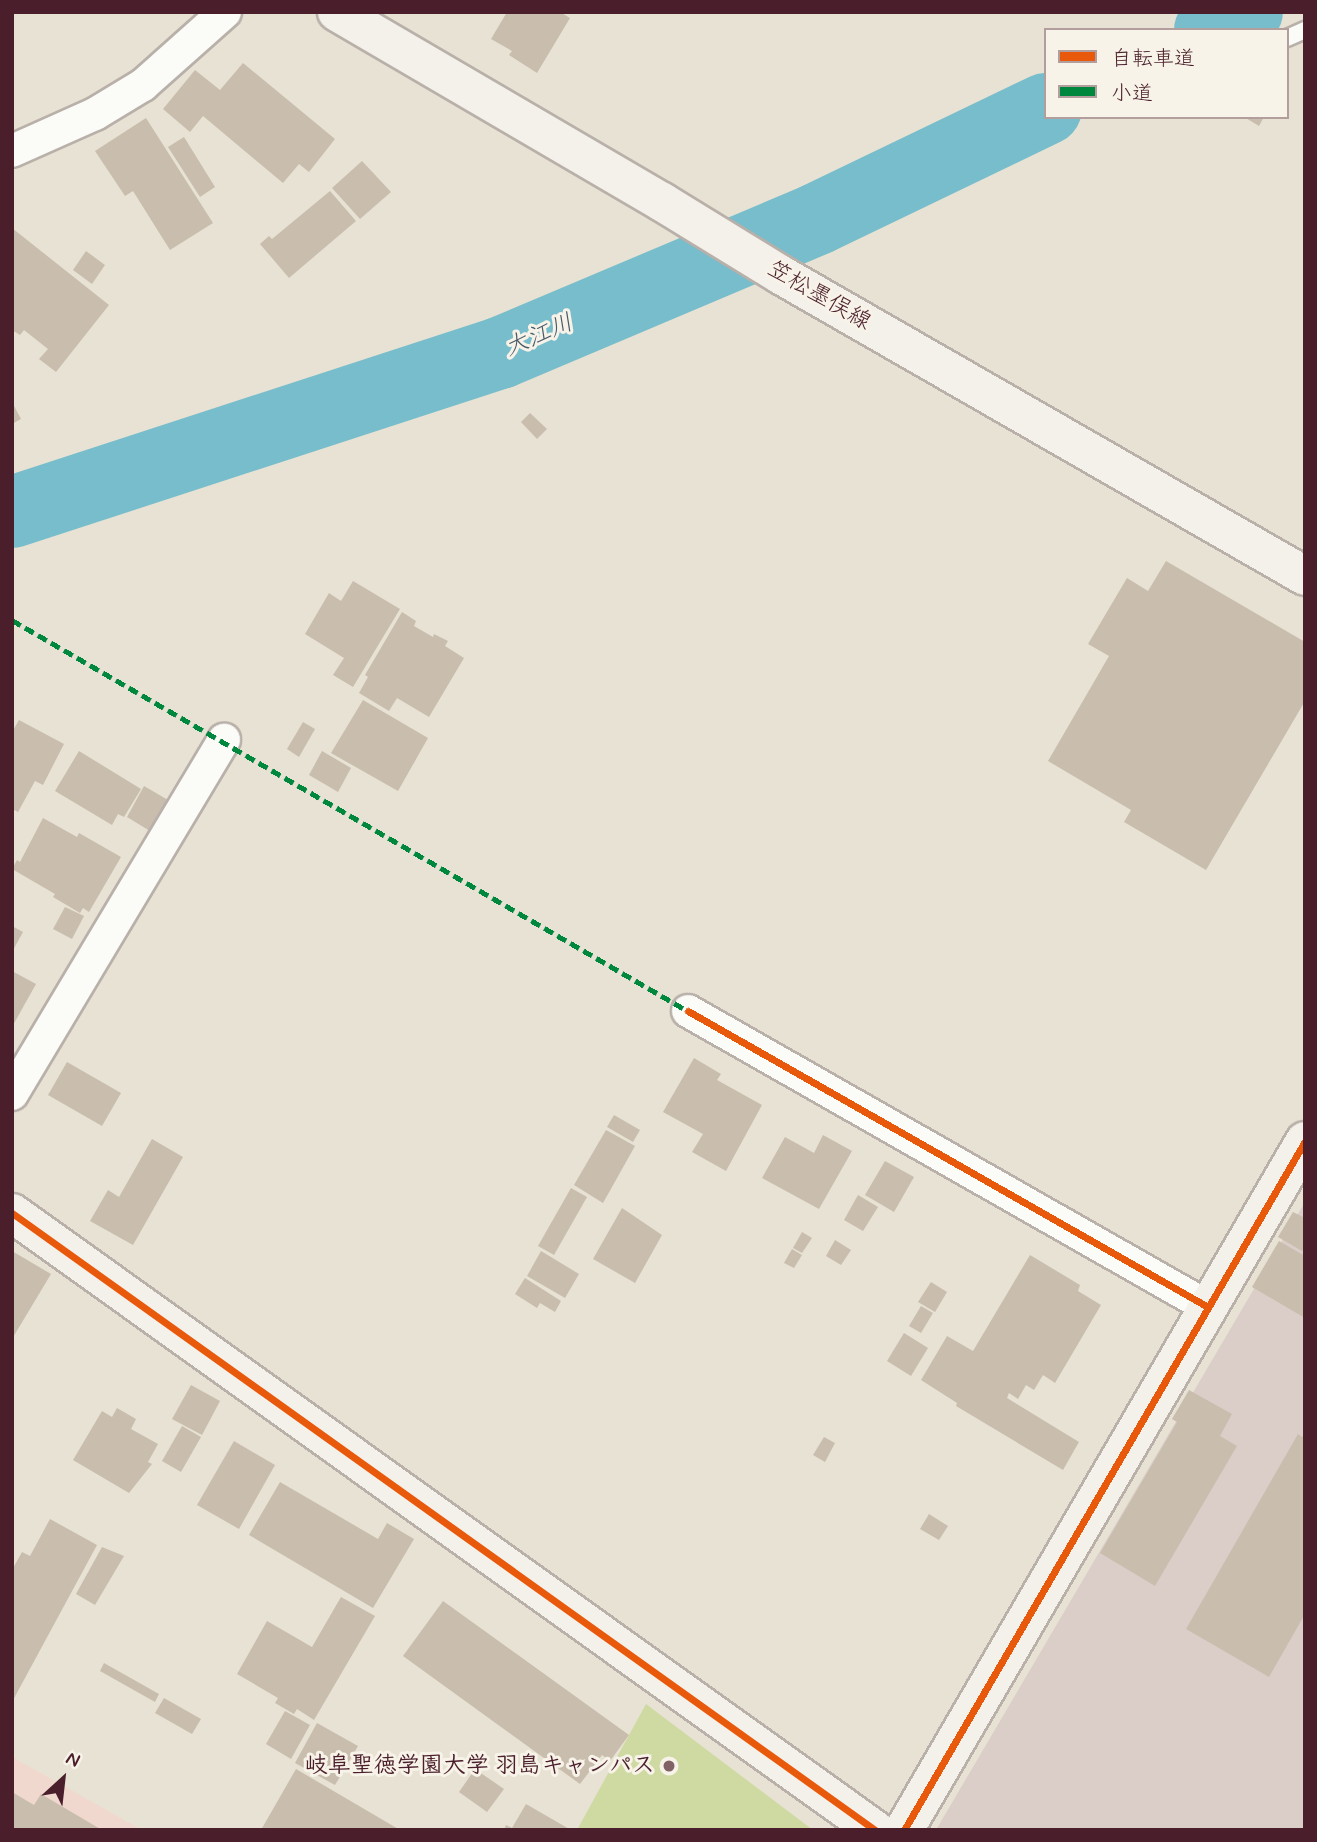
<!DOCTYPE html>
<html>
<head>
<meta charset="utf-8">
<style>
  body { margin:0 }
  #map { position:relative; width:1317px; height:1842px; overflow:hidden; background:#e7e2d3; font-family:Mynerve,"Klee One",sans-serif }
  div>[style] { position:absolute }
  [style*='--x'] { left:calc(var(--x)*1px); top:calc(var(--y)*1px); width:calc(var(--w)*1px); rotate:calc(var(--a)*1deg) }
  .built>* { inset:0; background:#f0d8ce }
  .industrial>* { inset:0; background:#dbcec9 }
  .green>* { inset:0; background:#cfdaa2 }
  .river>* { height:72px; margin:-36px; padding:0 36px; transform-origin:36px; border-radius:36px; background:#78bdcb }
  .building>* { inset:0; background:#c9bdae }
  .roads { filter:drop-shadow(2px 0 #b8b0a9) drop-shadow(-2px 0 #b8b0a9) drop-shadow(0 2px #b8b0a9) drop-shadow(0 -2px #b8b0a9) }
  .lane>* { height:16px; margin:-8px; padding:0 8px; transform-origin:8px; border-radius:8px; background:#fbfbf8 }
  .street>* { height:32px; margin:-16px; padding:0 16px; transform-origin:16px; border-radius:16px; background:#fbfbf8 }
  .secondary>* { height:38px; margin:-19px; padding:0 19px; transform-origin:19px; border-radius:19px; background:#f4f0ea }
  .quiet>* { height:5px; margin-top:-2.5px; transform-origin:0; background:repeating-linear-gradient(90deg,#00873e 0 10px,transparent 0 15px) }
  .cycleway>* { height:7px; margin:-3.5px; padding:0 3.5px; transform-origin:3.5px; border-radius:3.5px; background:#e8590c }
  .dots>* { width:19px; height:19px; translate:-50% -50%; box-sizing:border-box; border:4px solid #f7f3e8; border-radius:50% }
  span { translate:-50% -50%; white-space:nowrap; text-align:center; line-height:1.15; -webkit-text-stroke:6px #f7f3e8; paint-order:stroke }
  .street-label { font-size:23px; color:#4a1f2b }
  .poi-label { font-size:23px; color:#4a1f2b; font-weight:700 }
  .right { translate:-100% -50%; text-align:right }
  .water-label { font-size:24px; color:#495869; font-style:italic }
  .frame { position:absolute; inset:0; border:14px solid #4a1f2b; pointer-events:none }
  .legend { position:absolute; left:1044px; top:28px; width:245px; height:91px; box-sizing:border-box; background:#f7f3e8; border:2px solid #b29e9c; margin:0; padding:9px 12px; list-style:none; font-size:21px; color:#4a1f2b }
  .legend li { display:flex; align-items:center; gap:14px; height:35px }
  .legend b { width:35px; border:2px solid #b29e9c }
  .north { position:absolute; left:28px; top:1744px; width:70px; height:70px; -webkit-text-stroke:5px #f7f3e8; paint-order:stroke; rotate:27deg; font-size:19px; font-weight:700; line-height:28px; text-align:center; color:#4a1f2b }
  .north::after { content:''; display:block; margin:auto; width:24px; height:32px; background:#4a1f2b; clip-path:polygon(50% 0,100% 100%,50% 72%,0 100%) }
</style>
</head>
<body>
<div id="map">
  <div class="built">
    <div style="clip-path:polygon(12px 1757px,142px 1830px,12px 1830px)"></div>
  </div>
  <div class="industrial">
    <div style="clip-path:polygon(1305px 1202px,1305px 1830px,936px 1830px)"></div>
  </div>
  <div class="green">
    <div style="clip-path:polygon(646px 1704px,813px 1830px,577px 1830px)"></div>
  </div>
  <div class="river">
    <div style="--x:1210;--y:30;--w:41;--a:-25.9"></div>
    <div style="--x:12;--y:512;--w:513;--a:-18.05"></div>
    <div style="--x:500;--y:353;--w:344;--a:-22.9"></div>
    <div style="--x:817;--y:219;--w:254;--a:-25.7"></div>
  </div>
  <div class="building">
    <div style="clip-path:polygon(507px 12px,560px 12px,570px 18px,537px 73px,509px 55px,512px 51px,491px 39px)"></div>
    <div style="clip-path:polygon(243px 63px,335px 139px,309px 172px,299px 164px,283px 183px,203px 116px,190px 132px,163px 109px,195px 70px,220px 90px)"></div>
    <div style="clip-path:polygon(1244px 117px,1264px 117px,1259px 126px)"></div>
    <div style="clip-path:polygon(146px 118px,213px 223px,170px 250px,133px 191px,125px 196px,95px 151px)"></div>
    <div style="clip-path:polygon(184px 137px,215px 187px,200px 197px,168px 147px)"></div>
    <div style="clip-path:polygon(362px 161px,391px 192px,360px 219px,332px 188px)"></div>
    <div style="clip-path:polygon(330px 191px,356px 221px,289px 278px,260px 244px,269px 236px,272px 239px)"></div>
    <div style="clip-path:polygon(12px 228px,109px 305px,56px 372px,39px 359px,48px 349px,24px 330px,20px 335px,12px 330px)"></div>
    <div style="clip-path:polygon(86px 251px,105px 265px,92px 284px,73px 270px)"></div>
    <div style="clip-path:polygon(12px 402px,21px 419px,12px 424px)"></div>
    <div style="clip-path:polygon(530px 413px,547px 429px,537px 439px,521px 422px)"></div>
    <div style="clip-path:polygon(1166px 561px,1305px 642px,1305px 701px,1206px 870px,1124px 822px,1131px 810px,1048px 761px,1109px 656px,1088px 644px,1127px 578px,1148px 591px)"></div>
    <div style="clip-path:polygon(353px 581px,400px 609px,353px 687px,333px 675px,344px 658px,305px 634px,329px 593px,341px 601px)"></div>
    <div style="clip-path:polygon(402px 612px,416px 621px,414px 626px,433px 637px,434px 634px,448px 641px,445px 646px,464px 658px,429px 717px,397px 698px,389px 711px,359px 693px,368px 677px,365px 675px)"></div>
    <div style="clip-path:polygon(363px 700px,428px 738px,398px 791px,331px 753px)"></div>
    <div style="clip-path:polygon(19px 720px,64px 744px,43px 785px,35px 781px,18px 812px,12px 809px,12px 732px)"></div>
    <div style="clip-path:polygon(303px 722px,315px 729px,299px 757px,287px 749px)"></div>
    <div style="clip-path:polygon(79px 751px,141px 789px,124px 817px,118px 814px,112px 825px,55px 791px)"></div>
    <div style="clip-path:polygon(322px 751px,351px 768px,338px 792px,309px 775px)"></div>
    <div style="clip-path:polygon(144px 786px,168px 800px,150px 831px,127px 817px)"></div>
    <div style="clip-path:polygon(43px 818px,77px 837px,79px 833px,121px 857px,89px 912px,83px 908px,80px 913px,53px 897px,55px 894px,12px 869px,17px 860px,20px 862px)"></div>
    <div style="clip-path:polygon(65px 907px,84px 916px,72px 939px,53px 929px)"></div>
    <div style="clip-path:polygon(12px 926px,23px 932px,12px 952px)"></div>
    <div style="clip-path:polygon(12px 971px,36px 984px,12px 1027px)"></div>
    <div style="clip-path:polygon(694px 1058px,721px 1074px,717px 1080px,762px 1105px,726px 1171px,692px 1152px,703px 1134px,663px 1112px)"></div>
    <div style="clip-path:polygon(67px 1062px,121px 1093px,102px 1126px,48px 1095px)"></div>
    <div style="clip-path:polygon(614px 1115px,640px 1130px,633px 1142px,607px 1127px)"></div>
    <div style="clip-path:polygon(606px 1130px,635px 1146px,603px 1203px,574px 1185px)"></div>
    <div style="clip-path:polygon(823px 1135px,852px 1151px,819px 1209px,762px 1178px,785px 1137px,814px 1153px)"></div>
    <div style="clip-path:polygon(152px 1139px,183px 1157px,133px 1245px,90px 1221px,108px 1190px,119px 1197px)"></div>
    <div style="clip-path:polygon(885px 1161px,914px 1177px,894px 1212px,865px 1195px)"></div>
    <div style="clip-path:polygon(571px 1188px,587px 1197px,554px 1255px,538px 1246px)"></div>
    <div style="clip-path:polygon(858px 1195px,878px 1207px,863px 1231px,844px 1220px)"></div>
    <div style="clip-path:polygon(622px 1208px,662px 1235px,635px 1283px,593px 1259px)"></div>
    <div style="clip-path:polygon(1293px 1212px,1305px 1218px,1305px 1246px,1302px 1251px,1278px 1237px)"></div>
    <div style="clip-path:polygon(802px 1232px,812px 1238px,802px 1253px,793px 1248px)"></div>
    <div style="clip-path:polygon(835px 1240px,851px 1250px,841px 1265px,826px 1256px)"></div>
    <div style="clip-path:polygon(1279px 1241px,1305px 1256px,1305px 1318px,1252px 1287px)"></div>
    <div style="clip-path:polygon(792px 1249px,802px 1255px,794px 1268px,784px 1263px)"></div>
    <div style="clip-path:polygon(12px 1251px,51px 1274px,12px 1339px)"></div>
    <div style="clip-path:polygon(541px 1251px,579px 1274px,565px 1298px,527px 1276px)"></div>
    <div style="clip-path:polygon(1030px 1255px,1080px 1285px,1078px 1291px,1101px 1305px,1055px 1383px,1043px 1375px,1034px 1390px,1026px 1385px,1018px 1399px,1009px 1393px,1007px 1398px,1079px 1442px,1063px 1470px,956px 1406px,957px 1403px,921px 1380px,947px 1336px,973px 1351px)"></div>
    <div style="clip-path:polygon(525px 1278px,561px 1301px,555px 1312px,540px 1303px,537px 1308px,515px 1294px)"></div>
    <div style="clip-path:polygon(931px 1282px,947px 1292px,935px 1312px,918px 1302px)"></div>
    <div style="clip-path:polygon(921px 1306px,933px 1313px,921px 1333px,909px 1326px)"></div>
    <div style="clip-path:polygon(904px 1333px,928px 1348px,911px 1376px,887px 1361px)"></div>
    <div style="clip-path:polygon(191px 1385px,220px 1401px,202px 1435px,172px 1419px)"></div>
    <div style="clip-path:polygon(1189px 1390px,1232px 1414px,1220px 1436px,1237px 1446px,1155px 1586px,1100px 1553px,1177px 1422px,1172px 1419px)"></div>
    <div style="clip-path:polygon(117px 1408px,136px 1419px,131px 1429px,158px 1444px,148px 1462px,152px 1464px,129px 1493px,73px 1460px,102px 1411px,112px 1417px)"></div>
    <div style="clip-path:polygon(182px 1426px,201px 1437px,181px 1472px,162px 1461px)"></div>
    <div style="clip-path:polygon(1305px 1433px,1305px 1614px,1269px 1677px,1186px 1629px,1298px 1434px,1302px 1437px)"></div>
    <div style="clip-path:polygon(824px 1437px,835px 1443px,825px 1462px,813px 1455px)"></div>
    <div style="clip-path:polygon(234px 1441px,275px 1465px,239px 1529px,197px 1505px)"></div>
    <div style="clip-path:polygon(280px 1482px,378px 1539px,387px 1523px,414px 1539px,373px 1608px,249px 1535px)"></div>
    <div style="clip-path:polygon(929px 1514px,948px 1526px,939px 1540px,920px 1529px)"></div>
    <div style="clip-path:polygon(50px 1519px,97px 1545px,12px 1702px,12px 1570px,22px 1552px,30px 1556px)"></div>
    <div style="clip-path:polygon(102px 1547px,124px 1556px,95px 1605px,76px 1594px)"></div>
    <div style="clip-path:polygon(341px 1597px,375px 1616px,314px 1720px,297px 1709px,294px 1714px,275px 1703px,278px 1698px,237px 1674px,267px 1621px,312px 1647px)"></div>
    <div style="clip-path:polygon(443px 1601px,629px 1735px,610px 1761px,602px 1755px,580px 1784px,403px 1656px)"></div>
    <div style="clip-path:polygon(104px 1663px,159px 1694px,155px 1702px,100px 1671px)"></div>
    <div style="clip-path:polygon(164px 1698px,201px 1719px,192px 1734px,155px 1713px)"></div>
    <div style="clip-path:polygon(285px 1711px,310px 1725px,291px 1759px,266px 1744px)"></div>
    <div style="clip-path:polygon(317px 1723px,358px 1746px,335px 1785px,295px 1763px)"></div>
    <div style="clip-path:polygon(296px 1769px,400px 1830px,261px 1830px)"></div>
    <div style="clip-path:polygon(475px 1769px,504px 1789px,487px 1812px,459px 1792px)"></div>
    <div style="clip-path:polygon(12px 1792px,34px 1805px,41px 1794px,102px 1830px,12px 1830px)"></div>
    <div style="clip-path:polygon(526px 1804px,571px 1830px,504px 1830px,506px 1825px,512px 1828px)"></div>
  </div>
  <div class="roads">
    <div class="lane">
      <div style="--x:1287;--y:38;--w:20;--a:-24"></div>
    </div>
    <div class="street">
      <div style="--x:12;--y:151;--w:91;--a:-24"></div>
      <div style="--x:95;--y:114;--w:56;--a:-31.1"></div>
      <div style="--x:143;--y:85;--w:110;--a:-41.7"></div>
      <div style="--x:688;--y:1011;--w:598;--a:29.65"></div>
      <div style="--x:12;--y:1094;--w:413;--a:-59.1"></div>
    </div>
    <div class="secondary">
      <div style="--x:337;--y:12;--w:376;--a:30.3"></div>
      <div style="--x:662;--y:202;--w:140;--a:31.5"></div>
      <div style="--x:781;--y:275;--w:604;--a:29.87"></div>
      <div style="--x:12;--y:1213;--w:1061;--a:35.56"></div>
      <div style="--x:904;--y:1830;--w:797;--a:-59.8"></div>
    </div>
  </div>
  <div class="quiet">
    <div style="--x:12;--y:620;--w:781;--a:30.05"></div>
  </div>
  <div class="cycleway">
    <div style="--x:688;--y:1011;--w:598;--a:29.65"></div>
    <div style="--x:12;--y:1213;--w:1061;--a:35.56"></div>
    <div style="--x:904;--y:1830;--w:797;--a:-59.8"></div>
  </div>
  <div class="dots">
    <div style="left:669px;top:1766px;background:#816366"></div>
  </div>
  <div class="street-label">
    <span style="left:819px;top:296px;rotate:30deg">笠松墨俣線</span>
  </div>
  <div class="poi-label">
    <span class="right" style="left:655px;top:1766px">岐阜聖徳学園大学 羽島キャンパス</span>
  </div>
  <div class="water-label">
    <span style="left:539px;top:336px;rotate:-23deg">大江川</span>
  </div>
  <div class="frame"></div>
  <ul class="legend">
  <li><b style="height:9px;background:#e8590c"></b>自転車道</li>
  <li><b style="height:9px;background:#00873e"></b>小道</li>
  </ul>
  <div class="north">N</div>
</div>
</body>
</html>
